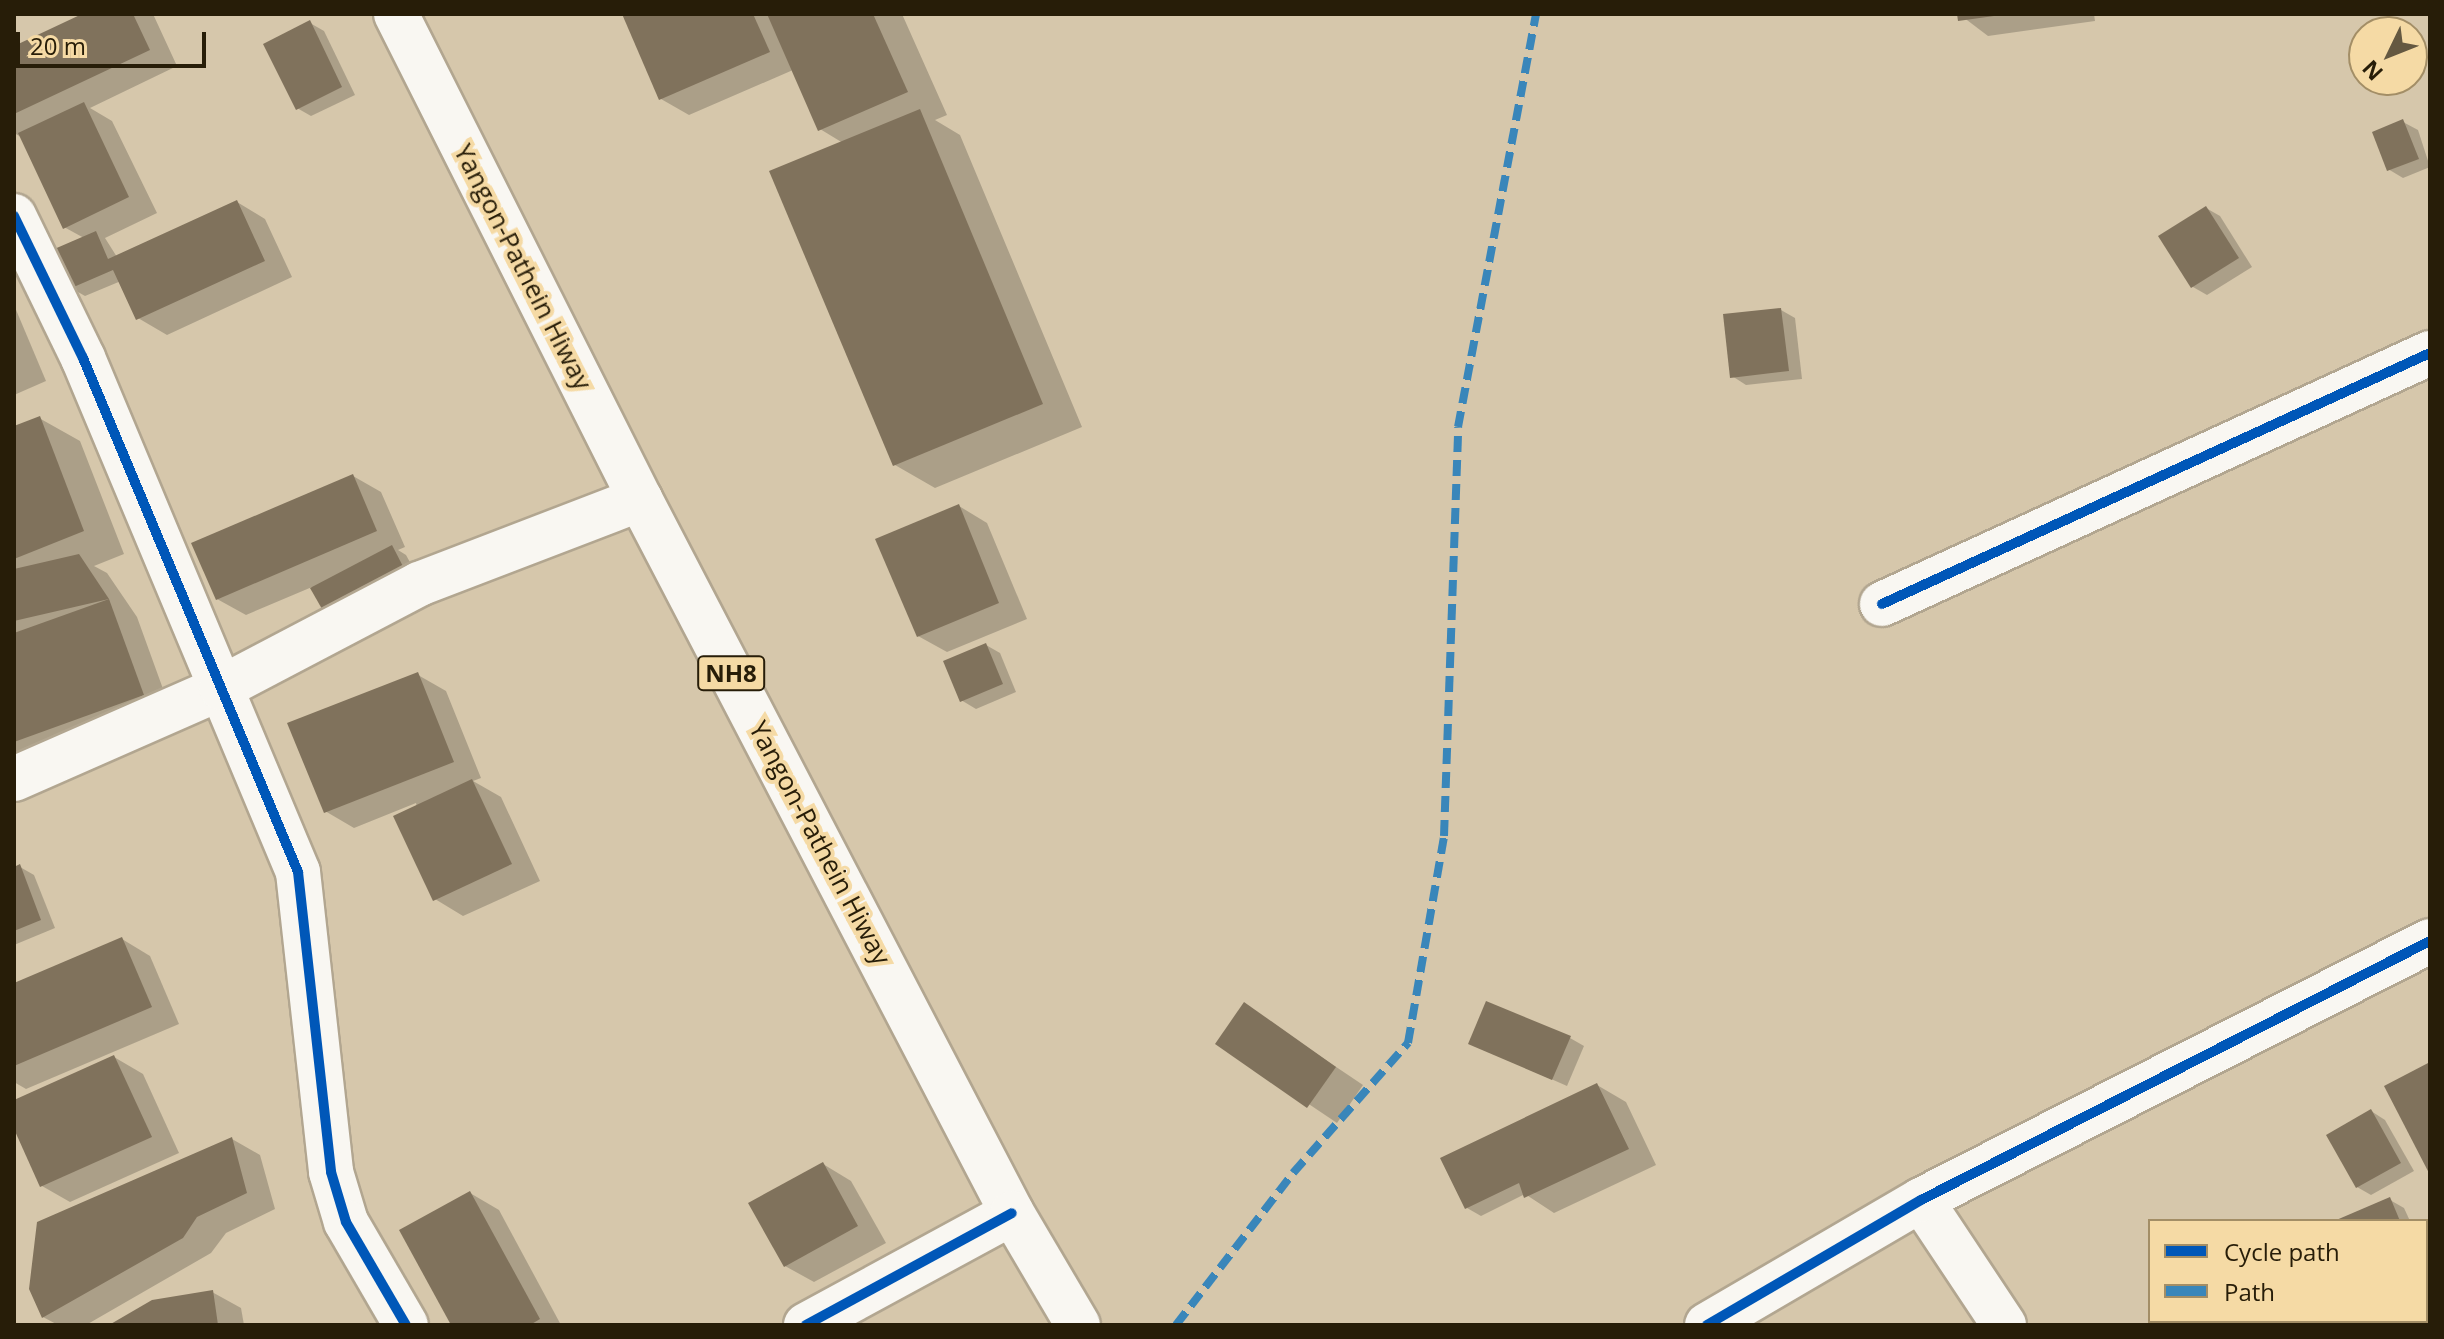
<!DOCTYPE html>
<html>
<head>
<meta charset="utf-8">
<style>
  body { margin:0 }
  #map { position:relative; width:2444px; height:1339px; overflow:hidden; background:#d6c7ab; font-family:"Open Sans",sans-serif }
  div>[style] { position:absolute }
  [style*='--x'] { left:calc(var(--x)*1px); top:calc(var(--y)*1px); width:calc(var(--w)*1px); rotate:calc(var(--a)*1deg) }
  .shadow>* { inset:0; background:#0003 }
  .building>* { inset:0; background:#80725c }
  .roads { filter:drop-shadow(2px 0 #b2a690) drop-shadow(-2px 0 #b2a690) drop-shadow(0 2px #b2a690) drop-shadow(0 -2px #b2a690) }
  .minor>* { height:44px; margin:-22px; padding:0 22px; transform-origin:22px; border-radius:22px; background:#f9f7f2 }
  .highway>* { height:44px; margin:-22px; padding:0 22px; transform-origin:22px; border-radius:22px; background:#f9f7f2 }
  .quiet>* { height:8px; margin-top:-4px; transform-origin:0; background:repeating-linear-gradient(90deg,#3986ba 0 16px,transparent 0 24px) }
  .cycleway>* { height:10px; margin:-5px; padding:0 5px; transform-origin:5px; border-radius:5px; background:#0057b8 }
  span { translate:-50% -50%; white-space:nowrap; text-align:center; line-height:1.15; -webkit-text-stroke:8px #f5daa5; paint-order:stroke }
  .shield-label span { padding:2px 6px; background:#f5daa5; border:2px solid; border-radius:6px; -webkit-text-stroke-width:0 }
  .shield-label { font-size:24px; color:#271d08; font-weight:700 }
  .street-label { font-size:26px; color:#271d08 }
  .frame { position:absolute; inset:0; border:16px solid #271d08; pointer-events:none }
  .legend { position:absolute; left:2148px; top:1219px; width:280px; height:104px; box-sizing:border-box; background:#f5daa5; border:2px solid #a38e66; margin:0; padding:10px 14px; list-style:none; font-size:24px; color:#271d08 }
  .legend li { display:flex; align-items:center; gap:16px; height:40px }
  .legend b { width:40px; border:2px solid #a38e66 }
  .north { position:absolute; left:2348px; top:16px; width:80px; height:80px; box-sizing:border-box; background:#f5daa5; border:2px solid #a38e66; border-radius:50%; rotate:227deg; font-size:22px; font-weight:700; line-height:32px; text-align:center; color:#271d08 }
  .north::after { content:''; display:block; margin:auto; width:28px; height:36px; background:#645841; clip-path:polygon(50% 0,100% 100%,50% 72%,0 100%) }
  .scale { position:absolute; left:16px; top:32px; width:190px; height:36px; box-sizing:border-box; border:4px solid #271d08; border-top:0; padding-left:10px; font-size:24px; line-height:28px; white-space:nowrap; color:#271d08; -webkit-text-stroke:6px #f5daa5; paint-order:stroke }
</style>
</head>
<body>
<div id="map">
  <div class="shadow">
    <div style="clip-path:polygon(86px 14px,153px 14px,177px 66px,90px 108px,112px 121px,157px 213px,105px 238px,117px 257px,237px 202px,265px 219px,292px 277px,167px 335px,138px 318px,121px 281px,85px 296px,71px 288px,84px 238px,64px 227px,23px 138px,14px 133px,14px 48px)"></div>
    <div style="clip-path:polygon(624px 14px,902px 14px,947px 115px,935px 120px,960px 135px,1082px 427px,935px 488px,895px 465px,843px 143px,820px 129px,793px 70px,689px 115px,661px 99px)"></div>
    <div style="clip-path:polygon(1959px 14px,2094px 14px,2095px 21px,1988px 36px)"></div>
    <div style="clip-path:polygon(310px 23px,324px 31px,355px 95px,311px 116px,297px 108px)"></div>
    <div style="clip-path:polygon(2403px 122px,2418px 130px,2430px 167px,2403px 178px,2388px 169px)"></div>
    <div style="clip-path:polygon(2206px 208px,2220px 216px,2252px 267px,2207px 295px,2193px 287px)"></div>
    <div style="clip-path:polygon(14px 305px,46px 381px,14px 395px)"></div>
    <div style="clip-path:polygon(1781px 310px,1795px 318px,1802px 379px,1746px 385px,1732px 376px)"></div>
    <div style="clip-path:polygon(39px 418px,80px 441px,124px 554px,94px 566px,107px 573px,137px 617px,171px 711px,14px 762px,14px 428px)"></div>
    <div style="clip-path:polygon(353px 476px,381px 492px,405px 547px,398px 550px,406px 555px,424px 588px,312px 587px,246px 615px,217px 599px)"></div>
    <div style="clip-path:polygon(959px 506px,987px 523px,1027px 619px,947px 652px,918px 636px)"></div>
    <div style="clip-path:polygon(986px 645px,1000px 653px,1016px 692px,976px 709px,961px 700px)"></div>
    <div style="clip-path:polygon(418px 675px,446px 691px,481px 778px,473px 781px,501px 797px,540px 881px,463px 916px,435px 899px,416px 803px,354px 828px,325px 811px)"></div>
    <div style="clip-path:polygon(20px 867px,34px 875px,55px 928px,14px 945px,14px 869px)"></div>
    <div style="clip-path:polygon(122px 939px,150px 956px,179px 1024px,26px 1089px,14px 1082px,14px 985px)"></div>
    <div style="clip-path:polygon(1244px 1005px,1363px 1085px,1337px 1123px,1218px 1043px)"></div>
    <div style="clip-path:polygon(1570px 1038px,1584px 1046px,1567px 1086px,1470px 1043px)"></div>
    <div style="clip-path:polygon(114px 1057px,143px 1074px,179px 1153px,70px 1202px,42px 1186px,14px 1124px,14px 1102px)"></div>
    <div style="clip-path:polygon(1597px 1085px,1626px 1102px,1656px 1165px,1554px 1213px,1525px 1194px,1481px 1216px,1467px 1208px)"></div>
    <div style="clip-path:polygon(2371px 1111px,2385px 1120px,2414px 1171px,2371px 1195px,2357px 1187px)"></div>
    <div style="clip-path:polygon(232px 1139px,260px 1155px,275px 1209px,226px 1233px,211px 1253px,86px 1325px,58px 1325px,43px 1317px)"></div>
    <div style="clip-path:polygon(823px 1164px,851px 1181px,886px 1243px,814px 1282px,785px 1266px)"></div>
    <div style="clip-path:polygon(470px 1193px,499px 1210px,561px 1325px,453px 1325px)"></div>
    <div style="clip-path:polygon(2390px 1200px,2404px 1208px,2410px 1221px,2339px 1221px)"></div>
    <div style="clip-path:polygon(212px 1292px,241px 1308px,244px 1325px,113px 1325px)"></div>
  </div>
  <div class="building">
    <div style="clip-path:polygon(82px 14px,133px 14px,150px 50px,14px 114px,14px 46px)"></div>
    <div style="clip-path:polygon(622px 14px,753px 14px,770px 52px,659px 100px)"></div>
    <div style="clip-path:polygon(767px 14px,873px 14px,908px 92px,818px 131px)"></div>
    <div style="clip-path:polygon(1957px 14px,1994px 14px,1994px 16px,1958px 21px)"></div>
    <div style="clip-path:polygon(310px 20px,342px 87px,296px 110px,263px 44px)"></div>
    <div style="clip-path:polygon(84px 102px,129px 197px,63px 229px,18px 133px)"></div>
    <div style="clip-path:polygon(920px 109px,1043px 404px,893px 466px,769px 171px)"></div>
    <div style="clip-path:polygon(2403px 119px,2419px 159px,2387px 171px,2372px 132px)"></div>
    <div style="clip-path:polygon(237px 200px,265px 261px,136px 320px,113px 270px,69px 289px,52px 250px,96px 231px,108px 259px)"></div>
    <div style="clip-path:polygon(2206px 206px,2239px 258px,2191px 288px,2158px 236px)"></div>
    <div style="clip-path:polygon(1781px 308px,1789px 371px,1730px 378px,1723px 314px)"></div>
    <div style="clip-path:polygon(40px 416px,84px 531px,14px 559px,14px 426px)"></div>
    <div style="clip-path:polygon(353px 474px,377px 531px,216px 600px,191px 543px)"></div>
    <div style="clip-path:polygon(959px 504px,999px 603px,917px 637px,875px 539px)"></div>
    <div style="clip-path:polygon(392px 545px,410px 580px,330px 623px,310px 588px)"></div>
    <div style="clip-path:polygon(79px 554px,109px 599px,14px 621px,14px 569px)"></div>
    <div style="clip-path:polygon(109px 599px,144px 695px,14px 742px,14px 633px)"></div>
    <div style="clip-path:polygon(986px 643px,1003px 684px,960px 702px,943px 661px)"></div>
    <div style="clip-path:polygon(418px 672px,454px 762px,324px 813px,287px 723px)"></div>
    <div style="clip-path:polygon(472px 779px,512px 864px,433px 901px,393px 816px)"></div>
    <div style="clip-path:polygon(20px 864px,41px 920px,14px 931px,14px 867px)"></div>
    <div style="clip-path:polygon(122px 937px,152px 1007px,14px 1066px,14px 983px)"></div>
    <div style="clip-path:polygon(1486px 1001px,1571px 1036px,1552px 1080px,1468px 1044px)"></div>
    <div style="clip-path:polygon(1244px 1002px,1336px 1067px,1307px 1108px,1215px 1044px)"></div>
    <div style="clip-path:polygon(114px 1055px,152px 1137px,40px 1187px,14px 1129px,14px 1100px)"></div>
    <div style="clip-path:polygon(2430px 1062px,2430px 1175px,2384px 1086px)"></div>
    <div style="clip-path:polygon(1597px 1083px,1629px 1149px,1524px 1198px,1519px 1183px,1465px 1209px,1440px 1158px)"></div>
    <div style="clip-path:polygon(2371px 1109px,2401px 1163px,2356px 1188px,2326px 1135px)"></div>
    <div style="clip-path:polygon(232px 1137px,247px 1193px,197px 1217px,183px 1238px,42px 1318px,29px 1289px,37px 1222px)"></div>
    <div style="clip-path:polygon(823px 1162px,858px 1226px,784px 1267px,748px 1203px)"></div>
    <div style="clip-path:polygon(470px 1191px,540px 1319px,530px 1325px,451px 1325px,399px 1230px)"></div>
    <div style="clip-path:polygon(2390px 1197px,2400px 1221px,2334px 1221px)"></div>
    <div style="clip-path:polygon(213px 1290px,218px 1325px,109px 1325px,152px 1300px)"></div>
  </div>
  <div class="roads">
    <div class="minor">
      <div style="--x:14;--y:216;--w:158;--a:64.1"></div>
      <div style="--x:83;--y:358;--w:557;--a:67.3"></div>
      <div style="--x:298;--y:872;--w:302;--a:83.7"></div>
      <div style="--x:331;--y:1172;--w:52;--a:73.3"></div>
      <div style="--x:346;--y:1222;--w:119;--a:59.8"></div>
      <div style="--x:1882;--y:604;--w:603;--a:-24.61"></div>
      <div style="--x:14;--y:779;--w:226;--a:-23.7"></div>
      <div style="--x:221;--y:688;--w:224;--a:-27.7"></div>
      <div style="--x:419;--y:584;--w:237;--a:-21"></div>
      <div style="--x:1921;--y:1200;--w:150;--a:56.4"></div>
      <div style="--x:806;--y:1325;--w:234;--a:-28.5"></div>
      <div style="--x:1707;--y:1325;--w:248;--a:-30.3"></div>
      <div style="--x:1921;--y:1200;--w:571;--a:-26.97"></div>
    </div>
    <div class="highway">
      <div style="--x:396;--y:14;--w:543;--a:63.29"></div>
      <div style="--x:640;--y:499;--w:805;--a:62.48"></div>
      <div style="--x:1012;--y:1213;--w:130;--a:59.5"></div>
    </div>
  </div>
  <div class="quiet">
    <div style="--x:1176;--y:1325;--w:192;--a:-52.4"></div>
    <div style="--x:1293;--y:1173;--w:174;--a:-48.5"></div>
    <div style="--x:1408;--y:1043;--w:210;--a:-80.1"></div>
    <div style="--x:1444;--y:836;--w:409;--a:-88"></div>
    <div style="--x:1458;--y:427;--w:420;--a:-79.3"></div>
  </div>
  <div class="cycleway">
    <div style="--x:14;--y:216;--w:158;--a:64.1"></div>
    <div style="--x:83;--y:358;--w:557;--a:67.3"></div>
    <div style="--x:298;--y:872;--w:302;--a:83.7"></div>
    <div style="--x:331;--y:1172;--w:52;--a:73.3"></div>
    <div style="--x:346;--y:1222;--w:119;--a:59.8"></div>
    <div style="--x:1882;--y:604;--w:603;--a:-24.61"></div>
    <div style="--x:806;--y:1325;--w:234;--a:-28.5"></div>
    <div style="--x:1707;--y:1325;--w:248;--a:-30.3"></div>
    <div style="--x:1921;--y:1200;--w:571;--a:-26.97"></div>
  </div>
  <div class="shield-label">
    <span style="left:731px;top:673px">NH8</span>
  </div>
  <div class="street-label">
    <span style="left:523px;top:267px;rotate:63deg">Yangon-Pathein Hiway</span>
    <span style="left:820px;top:843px;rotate:62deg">Yangon-Pathein Hiway</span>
  </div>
  <div class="frame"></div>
  <ul class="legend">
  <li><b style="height:10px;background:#0057b8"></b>Cycle path</li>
  <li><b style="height:10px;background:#3986ba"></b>Path</li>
  </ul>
  <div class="north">N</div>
  <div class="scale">20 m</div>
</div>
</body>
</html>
